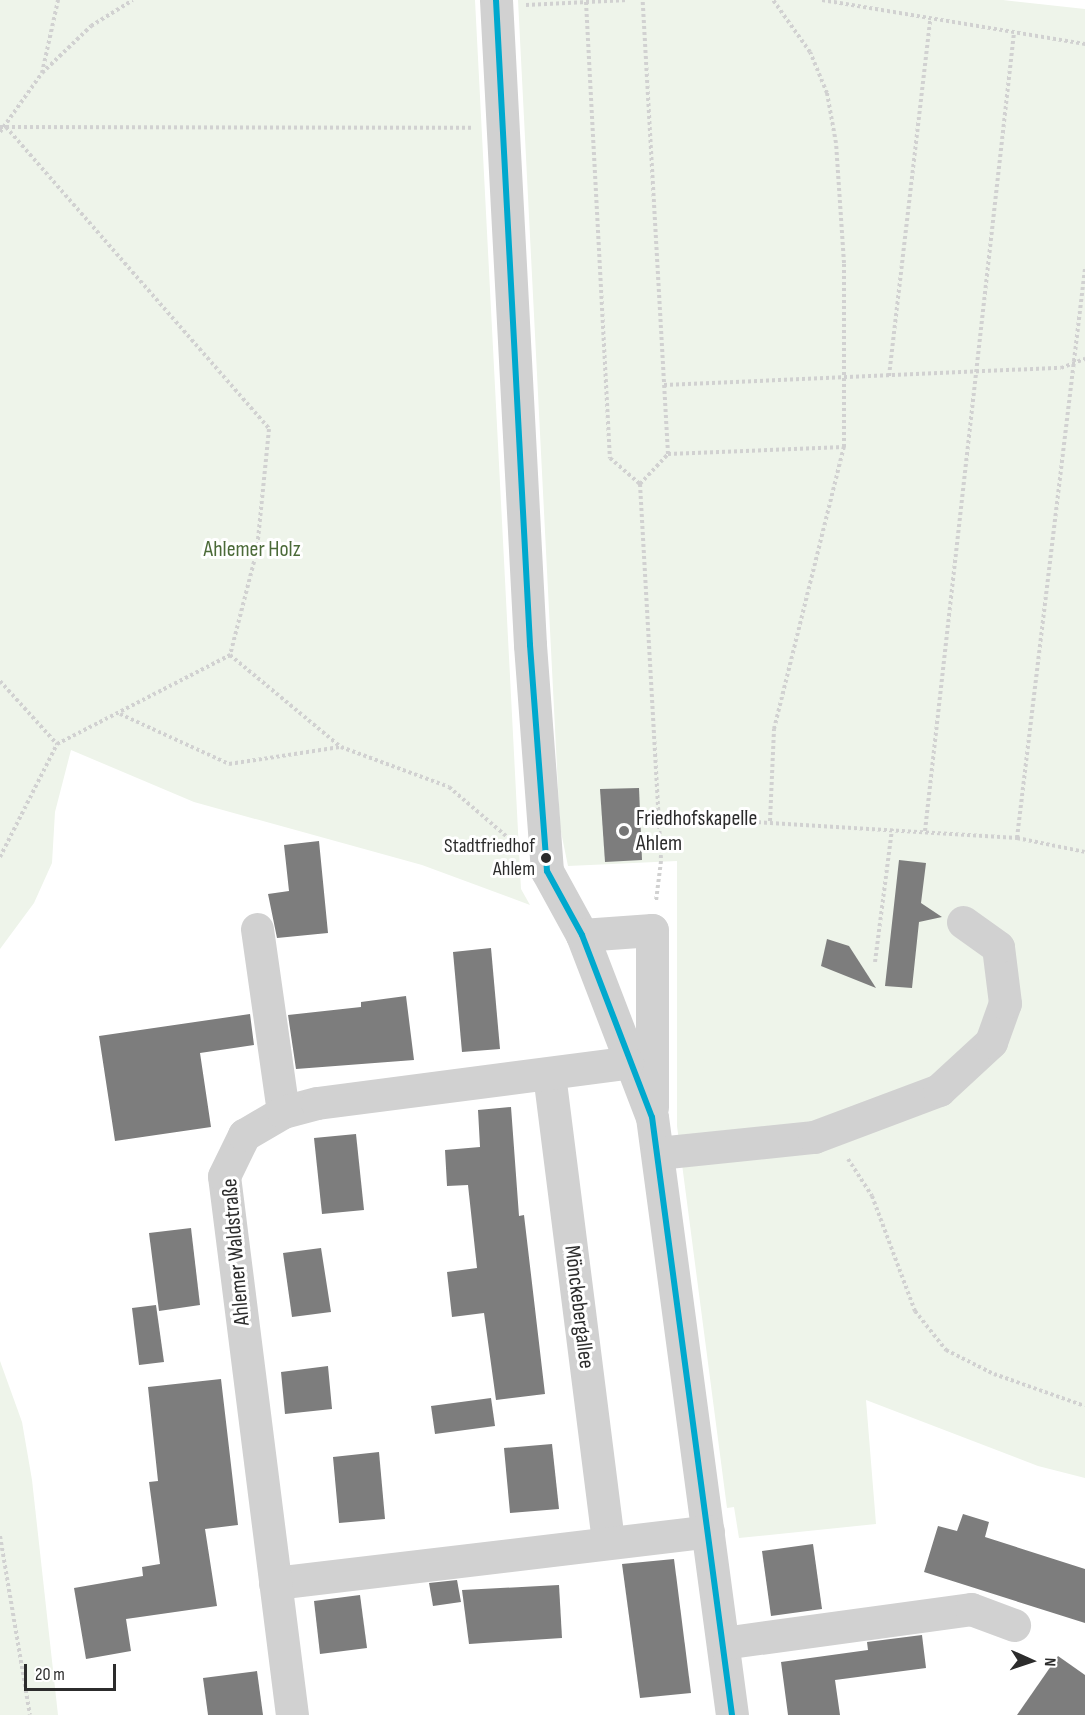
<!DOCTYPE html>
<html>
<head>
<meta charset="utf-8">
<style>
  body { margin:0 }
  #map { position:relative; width:1085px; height:1715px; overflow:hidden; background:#fff; font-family:"Sofia Sans Condensed",sans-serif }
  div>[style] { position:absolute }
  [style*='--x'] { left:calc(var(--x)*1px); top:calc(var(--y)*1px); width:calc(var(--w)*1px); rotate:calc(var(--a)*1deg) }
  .green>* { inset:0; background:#eef4ea }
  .building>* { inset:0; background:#7d7d7d }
  .path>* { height:4px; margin-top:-2px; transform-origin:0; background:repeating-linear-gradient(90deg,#d1d1d1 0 3px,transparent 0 6px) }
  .minor>* { height:33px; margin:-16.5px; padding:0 16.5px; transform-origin:16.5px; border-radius:16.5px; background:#d1d1d1 }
  .bus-1>* { height:6px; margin:-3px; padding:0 3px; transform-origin:3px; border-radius:3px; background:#00a9ce }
  .dots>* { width:16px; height:16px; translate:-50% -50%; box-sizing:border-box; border:3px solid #fff; border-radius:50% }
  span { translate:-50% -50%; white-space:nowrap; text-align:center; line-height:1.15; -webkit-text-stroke:6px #fff; paint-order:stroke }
  .bus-label { font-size:20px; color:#2c2c2c }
  .right { translate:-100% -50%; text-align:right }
  .park-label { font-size:22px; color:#4b6a38 }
  .poi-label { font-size:22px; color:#2c2c2c }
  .left { translate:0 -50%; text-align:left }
  .street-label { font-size:22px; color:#2c2c2c }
  .north { position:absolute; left:1001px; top:1631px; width:60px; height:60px; -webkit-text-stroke:4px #fff; paint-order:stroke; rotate:93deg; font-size:16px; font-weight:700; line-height:24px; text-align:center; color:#2c2c2c }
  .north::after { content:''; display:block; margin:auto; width:21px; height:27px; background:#2c2c2c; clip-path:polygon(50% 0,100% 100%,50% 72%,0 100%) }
  .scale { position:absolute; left:24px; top:1664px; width:92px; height:27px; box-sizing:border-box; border:3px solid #2c2c2c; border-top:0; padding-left:8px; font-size:18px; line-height:21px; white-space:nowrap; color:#2c2c2c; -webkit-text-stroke:4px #fff; paint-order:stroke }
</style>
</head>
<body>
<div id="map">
  <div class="green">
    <div style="clip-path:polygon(0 0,475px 0,521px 889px,530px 905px,422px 865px,194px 802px,71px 750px,55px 812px,52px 863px,34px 903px,0 949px)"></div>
    <div style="clip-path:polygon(518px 0,1003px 0,1085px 9px,1085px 1478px,1038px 1466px,866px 1400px,876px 1524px,739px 1538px,734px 1507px,727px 1508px,677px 1126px,677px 861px,568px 866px,560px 827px)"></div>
    <div style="clip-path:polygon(0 1361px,22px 1422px,32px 1480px,58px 1715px,0 1715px)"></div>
  </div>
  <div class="building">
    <div style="clip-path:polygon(639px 788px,642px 860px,605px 862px,600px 789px)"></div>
    <div style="clip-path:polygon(319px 841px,328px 933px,277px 938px,268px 894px,289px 891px,284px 845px)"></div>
    <div style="clip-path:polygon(899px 860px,926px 863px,921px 903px,942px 917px,919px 922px,912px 988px,885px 986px)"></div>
    <div style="clip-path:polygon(827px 939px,849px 946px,876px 988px,821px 966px)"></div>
    <div style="clip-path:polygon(491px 948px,500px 1049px,462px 1052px,453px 952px)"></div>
    <div style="clip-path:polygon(406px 996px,414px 1060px,296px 1069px,288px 1015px,361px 1007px,361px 1002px)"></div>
    <div style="clip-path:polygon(250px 1014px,254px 1045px,200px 1053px,211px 1127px,115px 1141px,99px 1036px)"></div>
    <div style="clip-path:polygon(511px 1107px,519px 1216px,524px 1215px,545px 1394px,496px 1400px,484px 1313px,452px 1317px,447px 1272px,477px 1268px,468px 1185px,447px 1186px,445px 1150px,480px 1147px,478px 1110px)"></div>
    <div style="clip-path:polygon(356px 1134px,364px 1210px,322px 1214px,314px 1138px)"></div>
    <div style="clip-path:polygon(191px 1228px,200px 1305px,159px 1311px,149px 1233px)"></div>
    <div style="clip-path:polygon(321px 1248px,331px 1312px,292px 1317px,283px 1253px)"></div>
    <div style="clip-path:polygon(156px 1305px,164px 1362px,139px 1365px,132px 1308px)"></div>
    <div style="clip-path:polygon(328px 1366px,332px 1409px,285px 1414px,281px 1372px)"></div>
    <div style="clip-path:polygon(221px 1379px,238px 1525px,205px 1529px,217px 1606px,126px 1619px,131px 1651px,86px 1659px,74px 1588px,143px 1576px,142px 1567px,160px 1564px,149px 1482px,158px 1481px,148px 1387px)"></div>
    <div style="clip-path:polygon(491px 1398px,495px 1426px,435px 1434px,431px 1406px)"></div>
    <div style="clip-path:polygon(552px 1444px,559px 1509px,510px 1513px,504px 1448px)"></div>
    <div style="clip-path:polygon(379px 1452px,385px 1519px,339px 1523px,333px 1457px)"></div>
    <div style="clip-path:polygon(963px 1514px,989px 1522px,985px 1537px,1085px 1569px,1085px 1623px,924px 1572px,938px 1526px,957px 1531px)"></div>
    <div style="clip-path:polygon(813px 1544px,822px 1609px,771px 1616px,762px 1551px)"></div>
    <div style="clip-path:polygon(674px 1559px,691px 1693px,640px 1698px,622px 1564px)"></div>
    <div style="clip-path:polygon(457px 1580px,461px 1602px,433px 1606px,429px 1583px)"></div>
    <div style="clip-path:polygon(559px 1585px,562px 1638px,469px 1644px,462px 1590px)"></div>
    <div style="clip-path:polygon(360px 1595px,367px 1648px,320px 1654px,314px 1601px)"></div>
    <div style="clip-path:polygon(922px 1635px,926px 1668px,835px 1680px,840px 1715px,788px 1715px,781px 1662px,868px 1650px,867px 1642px)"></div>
    <div style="clip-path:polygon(1058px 1656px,1085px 1675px,1085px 1715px,1017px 1715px)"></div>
    <div style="clip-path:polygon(257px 1671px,263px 1715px,208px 1715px,203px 1678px)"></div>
  </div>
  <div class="path">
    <div style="--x:822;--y:0;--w:267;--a:9.5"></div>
    <div style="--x:586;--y:2;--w:457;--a:87"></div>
    <div style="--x:610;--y:458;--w:40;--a:41"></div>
    <div style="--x:640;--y:484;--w:378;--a:86.8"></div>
    <div style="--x:661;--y:861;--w:40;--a:97.1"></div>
    <div style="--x:526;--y:5;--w:102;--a:-2.8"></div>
    <div style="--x:42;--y:73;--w:75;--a:-77.6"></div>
    <div style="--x:0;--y:127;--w:473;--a:0.1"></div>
    <div style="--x:6;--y:127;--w:400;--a:48.9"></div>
    <div style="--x:269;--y:429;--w:122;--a:95.7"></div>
    <div style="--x:257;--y:550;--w:108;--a:104.4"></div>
    <div style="--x:230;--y:655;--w:144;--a:39.7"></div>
    <div style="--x:341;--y:747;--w:115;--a:20.3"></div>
    <div style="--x:449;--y:787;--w:84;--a:40.7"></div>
    <div style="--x:0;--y:132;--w:72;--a:-54.6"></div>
    <div style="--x:42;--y:73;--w:68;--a:-43.8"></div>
    <div style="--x:91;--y:26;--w:49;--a:-31.8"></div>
    <div style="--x:889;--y:376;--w:359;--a:-83.4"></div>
    <div style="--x:664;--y:385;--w:397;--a:-2.5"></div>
    <div style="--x:1061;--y:368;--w:26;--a:-21"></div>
    <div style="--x:668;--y:454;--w:176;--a:-2.3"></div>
    <div style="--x:640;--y:484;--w:41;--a:-47"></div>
    <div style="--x:668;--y:454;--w:455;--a:-93.2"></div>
    <div style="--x:0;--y:681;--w:85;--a:47.9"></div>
    <div style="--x:57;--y:744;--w:195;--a:-27.2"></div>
    <div style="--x:120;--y:714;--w:120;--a:24.6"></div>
    <div style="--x:229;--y:764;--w:112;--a:-8.7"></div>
    <div style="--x:656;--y:816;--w:362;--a:3.5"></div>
    <div style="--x:1017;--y:838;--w:69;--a:11.6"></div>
    <div style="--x:770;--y:821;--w:92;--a:-87.5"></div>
    <div style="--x:774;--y:729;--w:291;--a:-76.1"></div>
    <div style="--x:844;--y:447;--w:184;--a:-90"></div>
    <div style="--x:844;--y:263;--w:120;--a:-93.8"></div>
    <div style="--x:836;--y:143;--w:51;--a:-100.2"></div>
    <div style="--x:827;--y:93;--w:44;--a:-112.5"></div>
    <div style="--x:810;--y:52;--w:64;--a:-125.4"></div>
    <div style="--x:925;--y:831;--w:804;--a:-83.64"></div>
    <div style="--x:1017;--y:838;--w:573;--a:-83.19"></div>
    <div style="--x:0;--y:857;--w:127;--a:-63.2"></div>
    <div style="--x:875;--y:962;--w:134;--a:-82.7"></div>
    <div style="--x:848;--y:1159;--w:44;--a:57"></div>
    <div style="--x:872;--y:1196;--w:123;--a:69.5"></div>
    <div style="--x:915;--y:1311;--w:50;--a:51.5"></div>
    <div style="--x:946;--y:1350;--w:54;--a:26.6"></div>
    <div style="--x:994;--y:1374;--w:96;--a:19.4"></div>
    <div style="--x:0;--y:1536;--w:181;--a:80.5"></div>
  </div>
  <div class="minor">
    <div style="--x:496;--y:0;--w:646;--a:86.98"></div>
    <div style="--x:530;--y:645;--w:227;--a:85.7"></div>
    <div style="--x:547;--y:871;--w:73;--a:61.3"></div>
    <div style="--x:582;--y:935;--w:195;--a:69"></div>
    <div style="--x:652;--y:1117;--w:603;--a:82.38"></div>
    <div style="--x:257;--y:929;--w:185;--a:81.9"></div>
    <div style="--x:582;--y:935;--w:70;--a:-4.1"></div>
    <div style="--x:652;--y:930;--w:177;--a:90"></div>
    <div style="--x:549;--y:1074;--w:471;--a:82.8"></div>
    <div style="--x:658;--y:1153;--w:157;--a:-5.9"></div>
    <div style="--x:814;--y:1137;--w:134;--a:-20.6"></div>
    <div style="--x:939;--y:1090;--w:71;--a:-42.7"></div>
    <div style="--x:991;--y:1042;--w:41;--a:-70.3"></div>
    <div style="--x:1005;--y:1003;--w:56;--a:-97.1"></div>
    <div style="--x:998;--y:947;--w:43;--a:-144.5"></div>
    <div style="--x:275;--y:1583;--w:436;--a:-6.8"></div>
    <div style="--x:723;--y:1643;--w:250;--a:-7.8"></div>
    <div style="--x:971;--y:1609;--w:46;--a:20.4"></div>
    <div style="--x:292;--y:1715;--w:543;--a:-97.19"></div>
    <div style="--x:224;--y:1176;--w:46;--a:-64"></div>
    <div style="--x:244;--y:1135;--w:45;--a:-30.5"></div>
    <div style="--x:283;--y:1112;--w:35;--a:-15"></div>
    <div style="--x:317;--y:1103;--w:313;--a:-7.4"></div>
  </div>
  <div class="bus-1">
    <div style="--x:496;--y:0;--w:646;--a:86.98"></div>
    <div style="--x:530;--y:645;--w:227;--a:85.7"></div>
    <div style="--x:547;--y:871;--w:73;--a:61.3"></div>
    <div style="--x:582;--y:935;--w:195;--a:69"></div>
    <div style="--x:652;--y:1117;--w:603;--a:82.38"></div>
  </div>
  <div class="dots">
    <div style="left:624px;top:831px;background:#767676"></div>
    <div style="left:546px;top:858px;background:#2c2c2c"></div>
  </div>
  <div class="bus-label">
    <span class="right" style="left:535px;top:858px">Stadtfriedhof<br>Ahlem</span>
  </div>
  <div class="park-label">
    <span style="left:252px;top:550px">Ahlemer Holz</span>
  </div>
  <div class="poi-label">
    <span class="left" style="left:636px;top:831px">Friedhofskapelle<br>Ahlem</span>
  </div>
  <div class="street-label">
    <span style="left:236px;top:1252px;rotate:-95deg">Ahlemer Waldstraße</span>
    <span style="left:579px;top:1307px;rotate:83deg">Mönckebergallee</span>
  </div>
  <div class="north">N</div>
  <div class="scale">20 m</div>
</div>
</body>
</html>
